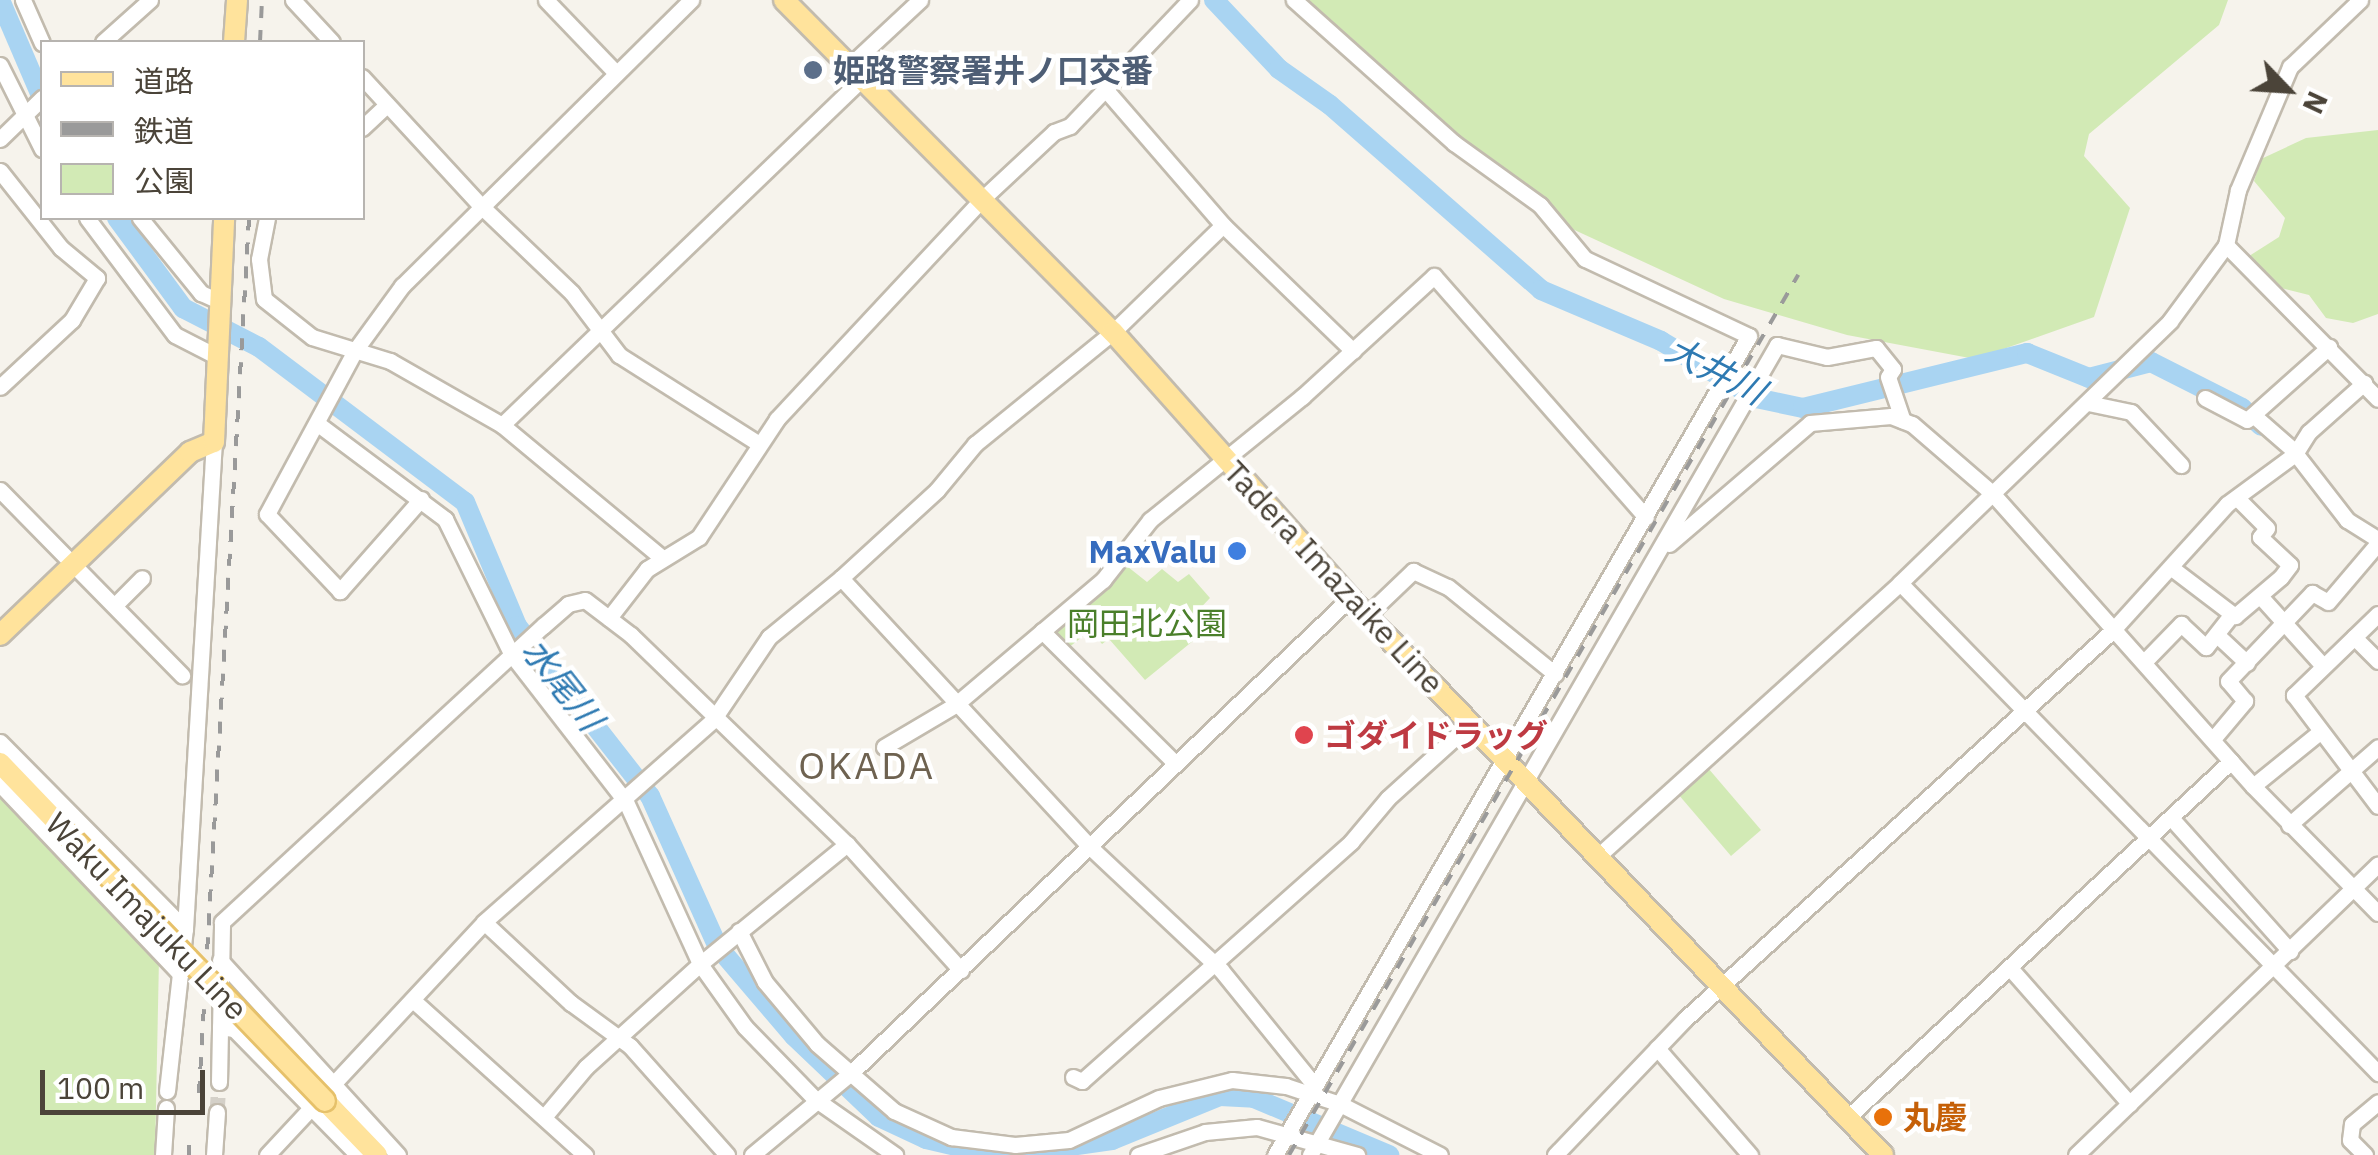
<!DOCTYPE html>
<html>
<head>
<meta charset="utf-8">
<style>
  body { margin:0 }
  #map { position:relative; width:2378px; height:1155px; overflow:hidden; background:#f6f3ec; font-family:"IBM Plex Sans","Noto Sans JP",sans-serif }
  div>[style] { position:absolute }
  [style*='--x'] { left:calc(var(--x)*1px); top:calc(var(--y)*1px); width:calc(var(--w)*1px); rotate:calc(var(--a)*1deg) }
  .green>* { inset:0; background:#d2eab5 }
  .river>* { height:20px; margin:-10px; padding:0 10px; transform-origin:10px; border-radius:10px; background:#a9d4f2 }
  .minor-tunnel>* { height:15px; margin-top:-7.5px; transform-origin:0; background:repeating-linear-gradient(90deg,#d4d0c8 0 15px,transparent 0 23px) }
  .roads { filter:drop-shadow(2px 0 #c2bbae) drop-shadow(-2px 0 #c2bbae) drop-shadow(0 2px #c2bbae) drop-shadow(0 -2px #c2bbae) }
  .minor>* { height:15px; margin:-7.5px; padding:0 7.5px; transform-origin:7.5px; border-radius:7.5px; background:#fff }
  .major>* { height:20px; margin:-10px; padding:0 10px; transform-origin:10px; border-radius:10px; background:#ffe39c }
  .rail>* { height:4px; margin-top:-2px; transform-origin:0; background:repeating-linear-gradient(90deg,#9a9a9a 0 12px,transparent 0 24px) }
  .bridges { filter:drop-shadow(2px 0 #e6c16a) drop-shadow(-2px 0 #e6c16a) drop-shadow(0 2px #e6c16a) drop-shadow(0 -2px #e6c16a) }
  .major-bridge>* { height:20px; margin:-10px; padding:0 10px; transform-origin:10px; border-radius:10px; background:#ffe39c }
  .dots>* { width:28px; height:28px; translate:-50% -50%; box-sizing:border-box; border:5px solid #fff; border-radius:50% }
  span { translate:-50% -50%; white-space:nowrap; text-align:center; line-height:1.15; -webkit-text-stroke:9px #fff; paint-order:stroke }
  .service-label { font-size:32px; color:#4e5e75; font-weight:700 }
  .left { translate:0 -50%; text-align:left }
  .shop-label { font-size:32px; color:#366cbe; font-weight:700 }
  .right { translate:-100% -50%; text-align:right }
  .street-label { font-size:32px; color:#4b4439 }
  .park-label { font-size:32px; color:#4a7f2a }
  .health-label { font-size:32px; color:#be3a42; font-weight:700 }
  .food-label { font-size:32px; color:#c56008; font-weight:700 }
  .water-label { font-size:35px; color:#2e7ab2; font-style:italic }
  .quarter-label { font-size:38px; color:#6e6250; letter-spacing:2.5px }
  .legend { position:absolute; left:40px; top:40px; width:325px; height:180px; box-sizing:border-box; background:#fff; border:2px solid #b7b4b0; margin:0; padding:12px 18px; list-style:none; font-size:30px; color:#4b4439 }
  .legend li { display:flex; align-items:center; gap:20px; height:50px }
  .legend b { width:50px; border:2px solid #b7b4b0 }
  .north { position:absolute; left:2238px; top:40px; width:100px; height:100px; -webkit-text-stroke:8px #fff; paint-order:stroke; rotate:115deg; font-size:28px; font-weight:700; line-height:40px; text-align:center; color:#4b4439 }
  .north::after { content:''; display:block; margin:auto; width:35px; height:45px; background:#4b4439; clip-path:polygon(50% 0,100% 100%,50% 72%,0 100%) }
  .scale { position:absolute; left:40px; top:1070px; width:165px; height:45px; box-sizing:border-box; border:5px solid #4b4439; border-top:0; padding-left:12px; font-size:30px; line-height:35px; white-space:nowrap; color:#4b4439; -webkit-text-stroke:8px #fff; paint-order:stroke }
</style>
</head>
<body>
<div id="map">
  <div class="green">
    <div style="clip-path:polygon(1309px 0,2228px 0,2219px 25px,2089px 134px,2084px 156px,2130px 208px,2094px 317px,1975px 359px,1847px 335px,1724px 299px,1555px 221px,1421px 121px)"></div>
    <div style="clip-path:polygon(2378px 130px,2378px 314px,2353px 323px,2326px 318px,2309px 295px,2277px 287px,2246px 258px,2279px 237px,2285px 218px,2254px 181px,2261px 159px,2306px 138px)"></div>
    <div style="clip-path:polygon(1123px 563px,1147px 582px,1162px 569px,1178px 582px,1189px 574px,1210px 598px,1187px 622px,1199px 636px,1145px 680px,1109px 639px,1102px 644px,1091px 630px,1068px 648px,1058px 637px,1057px 624px)"></div>
    <div style="clip-path:polygon(1708px 768px,1761px 830px,1731px 856px,1678px 794px)"></div>
    <div style="clip-path:polygon(0 793px,159px 958px,155px 1155px,0 1155px)"></div>
  </div>
  <div class="river">
    <div style="--x:0;--y:0;--w:107;--a:66.8"></div>
    <div style="--x:1214;--y:0;--w:95;--a:46.7"></div>
    <div style="--x:1279;--y:69;--w:62;--a:35.2"></div>
    <div style="--x:1330;--y:105;--w:281;--a:41.2"></div>
    <div style="--x:1541;--y:290;--w:130;--a:23"></div>
    <div style="--x:1661;--y:341;--w:111;--a:31"></div>
    <div style="--x:1756;--y:398;--w:48;--a:12"></div>
    <div style="--x:1803;--y:408;--w:231;--a:-13.8"></div>
    <div style="--x:2027;--y:353;--w:67;--a:22"></div>
    <div style="--x:2089;--y:378;--w:64;--a:-14.5"></div>
    <div style="--x:2151;--y:362;--w:102;--a:26.8"></div>
    <div style="--x:2242;--y:408;--w:26;--a:43"></div>
    <div style="--x:117;--y:218;--w:112;--a:53.7"></div>
    <div style="--x:183;--y:308;--w:85;--a:27.2"></div>
    <div style="--x:259;--y:347;--w:258;--a:37"></div>
    <div style="--x:465;--y:502;--w:134;--a:67.2"></div>
    <div style="--x:517;--y:626;--w:216;--a:52"></div>
    <div style="--x:650;--y:796;--w:166;--a:65.8"></div>
    <div style="--x:718;--y:947;--w:117;--a:49.5"></div>
    <div style="--x:794;--y:1036;--w:117;--a:43.6"></div>
    <div style="--x:879;--y:1117;--w:52;--a:25.1"></div>
    <div style="--x:926;--y:1139;--w:70;--a:13.2"></div>
    <div style="--x:1009;--y:1155;--w:104;--a:-8.3"></div>
    <div style="--x:1112;--y:1140;--w:117;--a:-22.2"></div>
    <div style="--x:1220;--y:1096;--w:34;--a:3"></div>
    <div style="--x:1254;--y:1098;--w:147;--a:22.9"></div>
  </div>
  <div class="minor-tunnel">
    <div style="--x:217;--y:1112;--w:30;--a:-86"></div>
  </div>
  <div class="roads">
    <div class="minor">
      <div style="--x:23;--y:0;--w:47;--a:66.2"></div>
      <div style="--x:293;--y:0;--w:57;--a:47.1"></div>
      <div style="--x:546;--y:0;--w:101;--a:46.2"></div>
      <div style="--x:103;--y:42;--w:63;--a:-41.8"></div>
      <div style="--x:0;--y:65;--w:94;--a:63.4"></div>
      <div style="--x:847;--y:68;--w:100;--a:-43"></div>
      <div style="--x:362;--y:77;--w:174;--a:47.3"></div>
      <div style="--x:480;--y:205;--w:127;--a:43.7"></div>
      <div style="--x:572;--y:293;--w:78;--a:52.8"></div>
      <div style="--x:619;--y:355;--w:166;--a:32.4"></div>
      <div style="--x:1106;--y:90;--w:179;--a:49.1"></div>
      <div style="--x:1223;--y:225;--w:181;--a:44.1"></div>
      <div style="--x:362;--y:128;--w:34;--a:-43"></div>
      <div style="--x:0;--y:139;--w:59;--a:-44.3"></div>
      <div style="--x:0;--y:171;--w:98;--a:51.6"></div>
      <div style="--x:61;--y:248;--w:47;--a:39.8"></div>
      <div style="--x:97;--y:278;--w:49;--a:120.8"></div>
      <div style="--x:72;--y:320;--w:98;--a:137.1"></div>
      <div style="--x:87;--y:218;--w:146;--a:53.1"></div>
      <div style="--x:175;--y:335;--w:46;--a:27.1"></div>
      <div style="--x:140;--y:218;--w:97;--a:50.9"></div>
      <div style="--x:201;--y:293;--w:20;--a:24"></div>
      <div style="--x:267;--y:218;--w:42;--a:101"></div>
      <div style="--x:259;--y:259;--w:40;--a:82.9"></div>
      <div style="--x:264;--y:299;--w:61;--a:38.4"></div>
      <div style="--x:312;--y:337;--w:82;--a:17.1"></div>
      <div style="--x:390;--y:361;--w:129;--a:29.7"></div>
      <div style="--x:502;--y:425;--w:208;--a:39.7"></div>
      <div style="--x:2226;--y:245;--w:216;--a:45.4"></div>
      <div style="--x:2205;--y:398;--w:47;--a:27.6"></div>
      <div style="--x:2247;--y:420;--w:110;--a:-41.7"></div>
      <div style="--x:2088;--y:403;--w:44;--a:11.8"></div>
      <div style="--x:2131;--y:412;--w:73;--a:46.7"></div>
      <div style="--x:2253;--y:415;--w:52;--a:41.1"></div>
      <div style="--x:2292;--y:449;--w:90;--a:52.2"></div>
      <div style="--x:2347;--y:520;--w:36;--a:32"></div>
      <div style="--x:318;--y:424;--w:159;--a:36.8"></div>
      <div style="--x:445;--y:519;--w:152;--a:63.8"></div>
      <div style="--x:512;--y:655;--w:186;--a:52.2"></div>
      <div style="--x:626;--y:802;--w:178;--a:65.4"></div>
      <div style="--x:700;--y:964;--w:77;--a:54.5"></div>
      <div style="--x:745;--y:1027;--w:100;--a:45.8"></div>
      <div style="--x:815;--y:1099;--w:98;--a:35"></div>
      <div style="--x:502;--y:425;--w:496;--a:-43.9"></div>
      <div style="--x:0;--y:490;--w:260;--a:45.5"></div>
      <div style="--x:421;--y:499;--w:123;--a:131.4"></div>
      <div style="--x:340;--y:591;--w:106;--a:-133.5"></div>
      <div style="--x:267;--y:514;--w:187;--a:-61.7"></div>
      <div style="--x:356;--y:349;--w:78;--a:-53.9"></div>
      <div style="--x:402;--y:286;--w:407;--a:-44.7"></div>
      <div style="--x:1669;--y:544;--w:186;--a:-40.6"></div>
      <div style="--x:1810;--y:423;--w:81;--a:-4.9"></div>
      <div style="--x:1891;--y:416;--w:22;--a:21"></div>
      <div style="--x:1912;--y:424;--w:106;--a:40.8"></div>
      <div style="--x:1992;--y:493;--w:392;--a:48.3"></div>
      <div style="--x:2253;--y:786;--w:178;--a:45.5"></div>
      <div style="--x:2173;--y:569;--w:78;--a:37.2"></div>
      <div style="--x:2235;--y:616;--w:60;--a:-40.3"></div>
      <div style="--x:2281;--y:577;--w:15;--a:-53"></div>
      <div style="--x:2290;--y:565;--w:41;--a:-137"></div>
      <div style="--x:2260;--y:537;--w:11;--a:-52"></div>
      <div style="--x:2267;--y:528;--w:42;--a:-135"></div>
      <div style="--x:841;--y:578;--w:365;--a:47.2"></div>
      <div style="--x:1089;--y:846;--w:181;--a:43.2"></div>
      <div style="--x:1221;--y:970;--w:149;--a:51"></div>
      <div style="--x:1900;--y:583;--w:685;--a:45.71"></div>
      <div style="--x:2260;--y:596;--w:94;--a:48"></div>
      <div style="--x:115;--y:605;--w:38;--a:-45"></div>
      <div style="--x:2378;--y:614;--w:117;--a:136"></div>
      <div style="--x:2294;--y:695;--w:139;--a:52.9"></div>
      <div style="--x:1367;--y:615;--w:64;--a:-43.7"></div>
      <div style="--x:1413;--y:571;--w:38;--a:25"></div>
      <div style="--x:1448;--y:587;--w:138;--a:39.1"></div>
      <div style="--x:609;--y:618;--w:62;--a:-52.2"></div>
      <div style="--x:647;--y:569;--w:61;--a:-31.6"></div>
      <div style="--x:699;--y:537;--w:141;--a:-56.5"></div>
      <div style="--x:777;--y:419;--w:298;--a:-47"></div>
      <div style="--x:980;--y:201;--w:101;--a:-43"></div>
      <div style="--x:1054;--y:132;--w:17;--a:-21"></div>
      <div style="--x:1070;--y:126;--w:174;--a:-46.4"></div>
      <div style="--x:1042;--y:631;--w:187;--a:44.8"></div>
      <div style="--x:2217;--y:635;--w:41;--a:43"></div>
      <div style="--x:2354;--y:637;--w:34;--a:45"></div>
      <div style="--x:2145;--y:661;--w:52;--a:-45.8"></div>
      <div style="--x:2181;--y:624;--w:34;--a:43"></div>
      <div style="--x:2206;--y:647;--w:42;--a:-51.8"></div>
      <div style="--x:2213;--y:739;--w:50;--a:-49.9"></div>
      <div style="--x:2245;--y:701;--w:26;--a:-130"></div>
      <div style="--x:2228;--y:681;--w:122;--a:-46.3"></div>
      <div style="--x:2312;--y:593;--w:18;--a:29"></div>
      <div style="--x:2328;--y:602;--w:77;--a:-49.7"></div>
      <div style="--x:0;--y:742;--w:263;--a:45.3"></div>
      <div style="--x:884;--y:747;--w:82;--a:-30.6"></div>
      <div style="--x:955;--y:705;--w:194;--a:-40.2"></div>
      <div style="--x:1103;--y:580;--w:76;--a:-51.9"></div>
      <div style="--x:1150;--y:520;--w:196;--a:-39"></div>
      <div style="--x:1302;--y:397;--w:179;--a:-42.5"></div>
      <div style="--x:1434;--y:276;--w:321;--a:48.7"></div>
      <div style="--x:0;--y:784;--w:262;--a:46.5"></div>
      <div style="--x:2253;--y:786;--w:87;--a:-39"></div>
      <div style="--x:2173;--y:820;--w:176;--a:48.2"></div>
      <div style="--x:2289;--y:825;--w:118;--a:-41.2"></div>
      <div style="--x:1597;--y:857;--w:409;--a:-42.1"></div>
      <div style="--x:1900;--y:583;--w:376;--a:-44.1"></div>
      <div style="--x:2170;--y:321;--w:94;--a:-53.6"></div>
      <div style="--x:2226;--y:245;--w:56;--a:-77.7"></div>
      <div style="--x:2238;--y:190;--w:134;--a:-67.1"></div>
      <div style="--x:2290;--y:67;--w:97;--a:-43.7"></div>
      <div style="--x:484;--y:922;--w:119;--a:43"></div>
      <div style="--x:571;--y:1003;--w:73;--a:36.1"></div>
      <div style="--x:630;--y:1046;--w:146;--a:48.3"></div>
      <div style="--x:739;--y:931;--w:57;--a:63"></div>
      <div style="--x:765;--y:982;--w:81;--a:50"></div>
      <div style="--x:817;--y:1044;--w:102;--a:41"></div>
      <div style="--x:894;--y:1111;--w:63;--a:24.5"></div>
      <div style="--x:951;--y:1137;--w:64;--a:7.1"></div>
      <div style="--x:1015;--y:1145;--w:54;--a:-5.3"></div>
      <div style="--x:1069;--y:1140;--w:99;--a:-25"></div>
      <div style="--x:1159;--y:1098;--w:75;--a:-13.9"></div>
      <div style="--x:1232;--y:1080;--w:54;--a:6.3"></div>
      <div style="--x:1286;--y:1086;--w:57;--a:18.4"></div>
      <div style="--x:1340;--y:1104;--w:112;--a:27"></div>
      <div style="--x:220;--y:960;--w:264;--a:47.6"></div>
      <div style="--x:2010;--y:968;--w:181;--a:48.6"></div>
      <div style="--x:415;--y:1002;--w:229;--a:42"></div>
      <div style="--x:220;--y:1027;--w:14;--a:8"></div>
      <div style="--x:234;--y:1029;--w:177;--a:45.5"></div>
      <div style="--x:1657;--y:1048;--w:142;--a:49"></div>
      <div style="--x:1073;--y:1077;--w:10;--a:24"></div>
      <div style="--x:1082;--y:1081;--w:360;--a:-41.6"></div>
      <div style="--x:1351;--y:842;--w:57;--a:-49.9"></div>
      <div style="--x:1388;--y:798;--w:112;--a:-42.1"></div>
      <div style="--x:219;--y:1082;--w:160;--a:-88.9"></div>
      <div style="--x:222;--y:922;--w:437;--a:-42.7"></div>
      <div style="--x:543;--y:626;--w:33;--a:-41"></div>
      <div style="--x:568;--y:604;--w:17;--a:-13"></div>
      <div style="--x:585;--y:600;--w:58;--a:37.3"></div>
      <div style="--x:631;--y:635;--w:301;--a:44.1"></div>
      <div style="--x:847;--y:844;--w:170;--a:47.9"></div>
      <div style="--x:167;--y:1091;--w:163;--a:-83.7"></div>
      <div style="--x:185;--y:929;--w:488;--a:-86.6"></div>
      <div style="--x:544;--y:1117;--w:65;--a:-50"></div>
      <div style="--x:586;--y:1067;--w:154;--a:-42.1"></div>
      <div style="--x:700;--y:964;--w:190;--a:-39.2"></div>
      <div style="--x:1847;--y:1118;--w:524;--a:-42.91"></div>
      <div style="--x:163;--y:1155;--w:47;--a:-86.3"></div>
      <div style="--x:214;--y:1155;--w:43;--a:-86"></div>
      <div style="--x:267;--y:1155;--w:318;--a:-47"></div>
      <div style="--x:484;--y:922;--w:305;--a:-41.4"></div>
      <div style="--x:713;--y:720;--w:100;--a:-56"></div>
      <div style="--x:769;--y:637;--w:93;--a:-39.3"></div>
      <div style="--x:841;--y:578;--w:130;--a:-42.5"></div>
      <div style="--x:937;--y:490;--w:60;--a:-50.4"></div>
      <div style="--x:975;--y:444;--w:178;--a:-39.1"></div>
      <div style="--x:1113;--y:332;--w:153;--a:-44.2"></div>
      <div style="--x:752;--y:1155;--w:130;--a:-39.7"></div>
      <div style="--x:852;--y:1072;--w:688;--a:-43.59"></div>
      <div style="--x:1138;--y:1155;--w:71;--a:-18.9"></div>
      <div style="--x:1205;--y:1132;--w:52;--a:-5.5"></div>
      <div style="--x:1257;--y:1127;--w:104;--a:15.6"></div>
      <div style="--x:1275;--y:1155;--w:946;--a:-59.94"></div>
      <div style="--x:1749;--y:336;--w:181;--a:-154.8"></div>
      <div style="--x:1585;--y:259;--w:70;--a:-129.8"></div>
      <div style="--x:1540;--y:205;--w:106;--a:-144.2"></div>
      <div style="--x:1454;--y:143;--w:215;--a:-138.2"></div>
      <div style="--x:1310;--y:1155;--w:935;--a:-60.03"></div>
      <div style="--x:1777;--y:345;--w:51;--a:13.5"></div>
      <div style="--x:1827;--y:357;--w:50;--a:-10.4"></div>
      <div style="--x:1876;--y:348;--w:27;--a:51"></div>
      <div style="--x:1893;--y:369;--w:9;--a:122"></div>
      <div style="--x:1888;--y:377;--w:46;--a:71.2"></div>
      <div style="--x:1555;--y:1155;--w:188;--a:-46.3"></div>
      <div style="--x:1685;--y:1019;--w:577;--a:-42.26"></div>
      <div style="--x:2112;--y:631;--w:171;--a:-47.8"></div>
      <div style="--x:2227;--y:504;--w:84;--a:-36.3"></div>
      <div style="--x:2295;--y:454;--w:26;--a:-58"></div>
      <div style="--x:2309;--y:432;--w:74;--a:-41.7"></div>
      <div style="--x:2076;--y:1155;--w:419;--a:-43.9"></div>
      <div style="--x:2365;--y:1155;--w:21;--a:-135"></div>
      <div style="--x:2350;--y:1140;--w:16;--a:-83"></div>
      <div style="--x:2352;--y:1124;--w:34;--a:-40"></div>
    </div>
    <div class="major">
      <div style="--x:784;--y:0;--w:467;--a:45.3"></div>
      <div style="--x:1113;--y:332;--w:356;--a:48.3"></div>
      <div style="--x:1350;--y:598;--w:771;--a:46.26"></div>
      <div style="--x:234;--y:42;--w:42;--a:-85.9"></div>
      <div style="--x:0;--y:635;--w:264;--a:-43.9"></div>
      <div style="--x:190;--y:452;--w:26;--a:-23"></div>
      <div style="--x:214;--y:442;--w:224;--a:-87.4"></div>
      <div style="--x:0;--y:763;--w:100;--a:46.2"></div>
      <div style="--x:325;--y:1101;--w:75;--a:46.1"></div>
    </div>
  </div>
  <div class="rail">
    <div style="--x:260;--y:42;--w:42;--a:-87.3"></div>
    <div style="--x:199;--y:1093;--w:876;--a:-86.73"></div>
    <div style="--x:189;--y:1155;--w:10;--a:-90"></div>
    <div style="--x:1289;--y:1155;--w:1017;--a:-59.95"></div>
  </div>
  <div class="bridges">
    <div class="major-bridge">
      <div style="--x:69;--y:835;--w:369;--a:46.1"></div>
    </div>
  </div>
  <div class="dots">
    <div style="left:813px;top:70px;background:#5c6f8a"></div>
    <div style="left:1237px;top:551px;background:#3f7fe0"></div>
    <div style="left:1304px;top:735px;background:#e0444e"></div>
    <div style="left:1883px;top:1117px;background:#e8710a"></div>
  </div>
  <div class="service-label">
    <span class="left" style="left:833px;top:70px">姫路警察署井ノ口交番</span>
  </div>
  <div class="shop-label">
    <span class="right" style="left:1217px;top:551px">MaxValu</span>
  </div>
  <div class="street-label">
    <span style="left:1334px;top:577px;rotate:47deg">Tadera Imazaike Line</span>
    <span style="left:147px;top:916px;rotate:46deg">Waku Imajuku Line</span>
  </div>
  <div class="park-label">
    <span style="left:1147px;top:623px">岡田北公園</span>
  </div>
  <div class="health-label">
    <span class="left" style="left:1324px;top:735px">ゴダイドラッグ</span>
  </div>
  <div class="food-label">
    <span class="left" style="left:1903px;top:1117px">丸慶</span>
  </div>
  <div class="water-label">
    <span style="left:1716px;top:370px;rotate:27deg">大井川</span>
    <span style="left:563px;top:684px;rotate:52deg">水尾川</span>
  </div>
  <div class="quarter-label">
    <span style="left:867px;top:765px">OKADA</span>
  </div>
  <ul class="legend">
  <li><b style="height:12px;background:#ffe39c"></b>道路</li>
  <li><b style="height:12px;background:#9a9a9a"></b>鉄道</li>
  <li><b style="height:28px;background:#d2eab5"></b>公園</li>
  </ul>
  <div class="north">N</div>
  <div class="scale">100 m</div>
</div>
</body>
</html>
